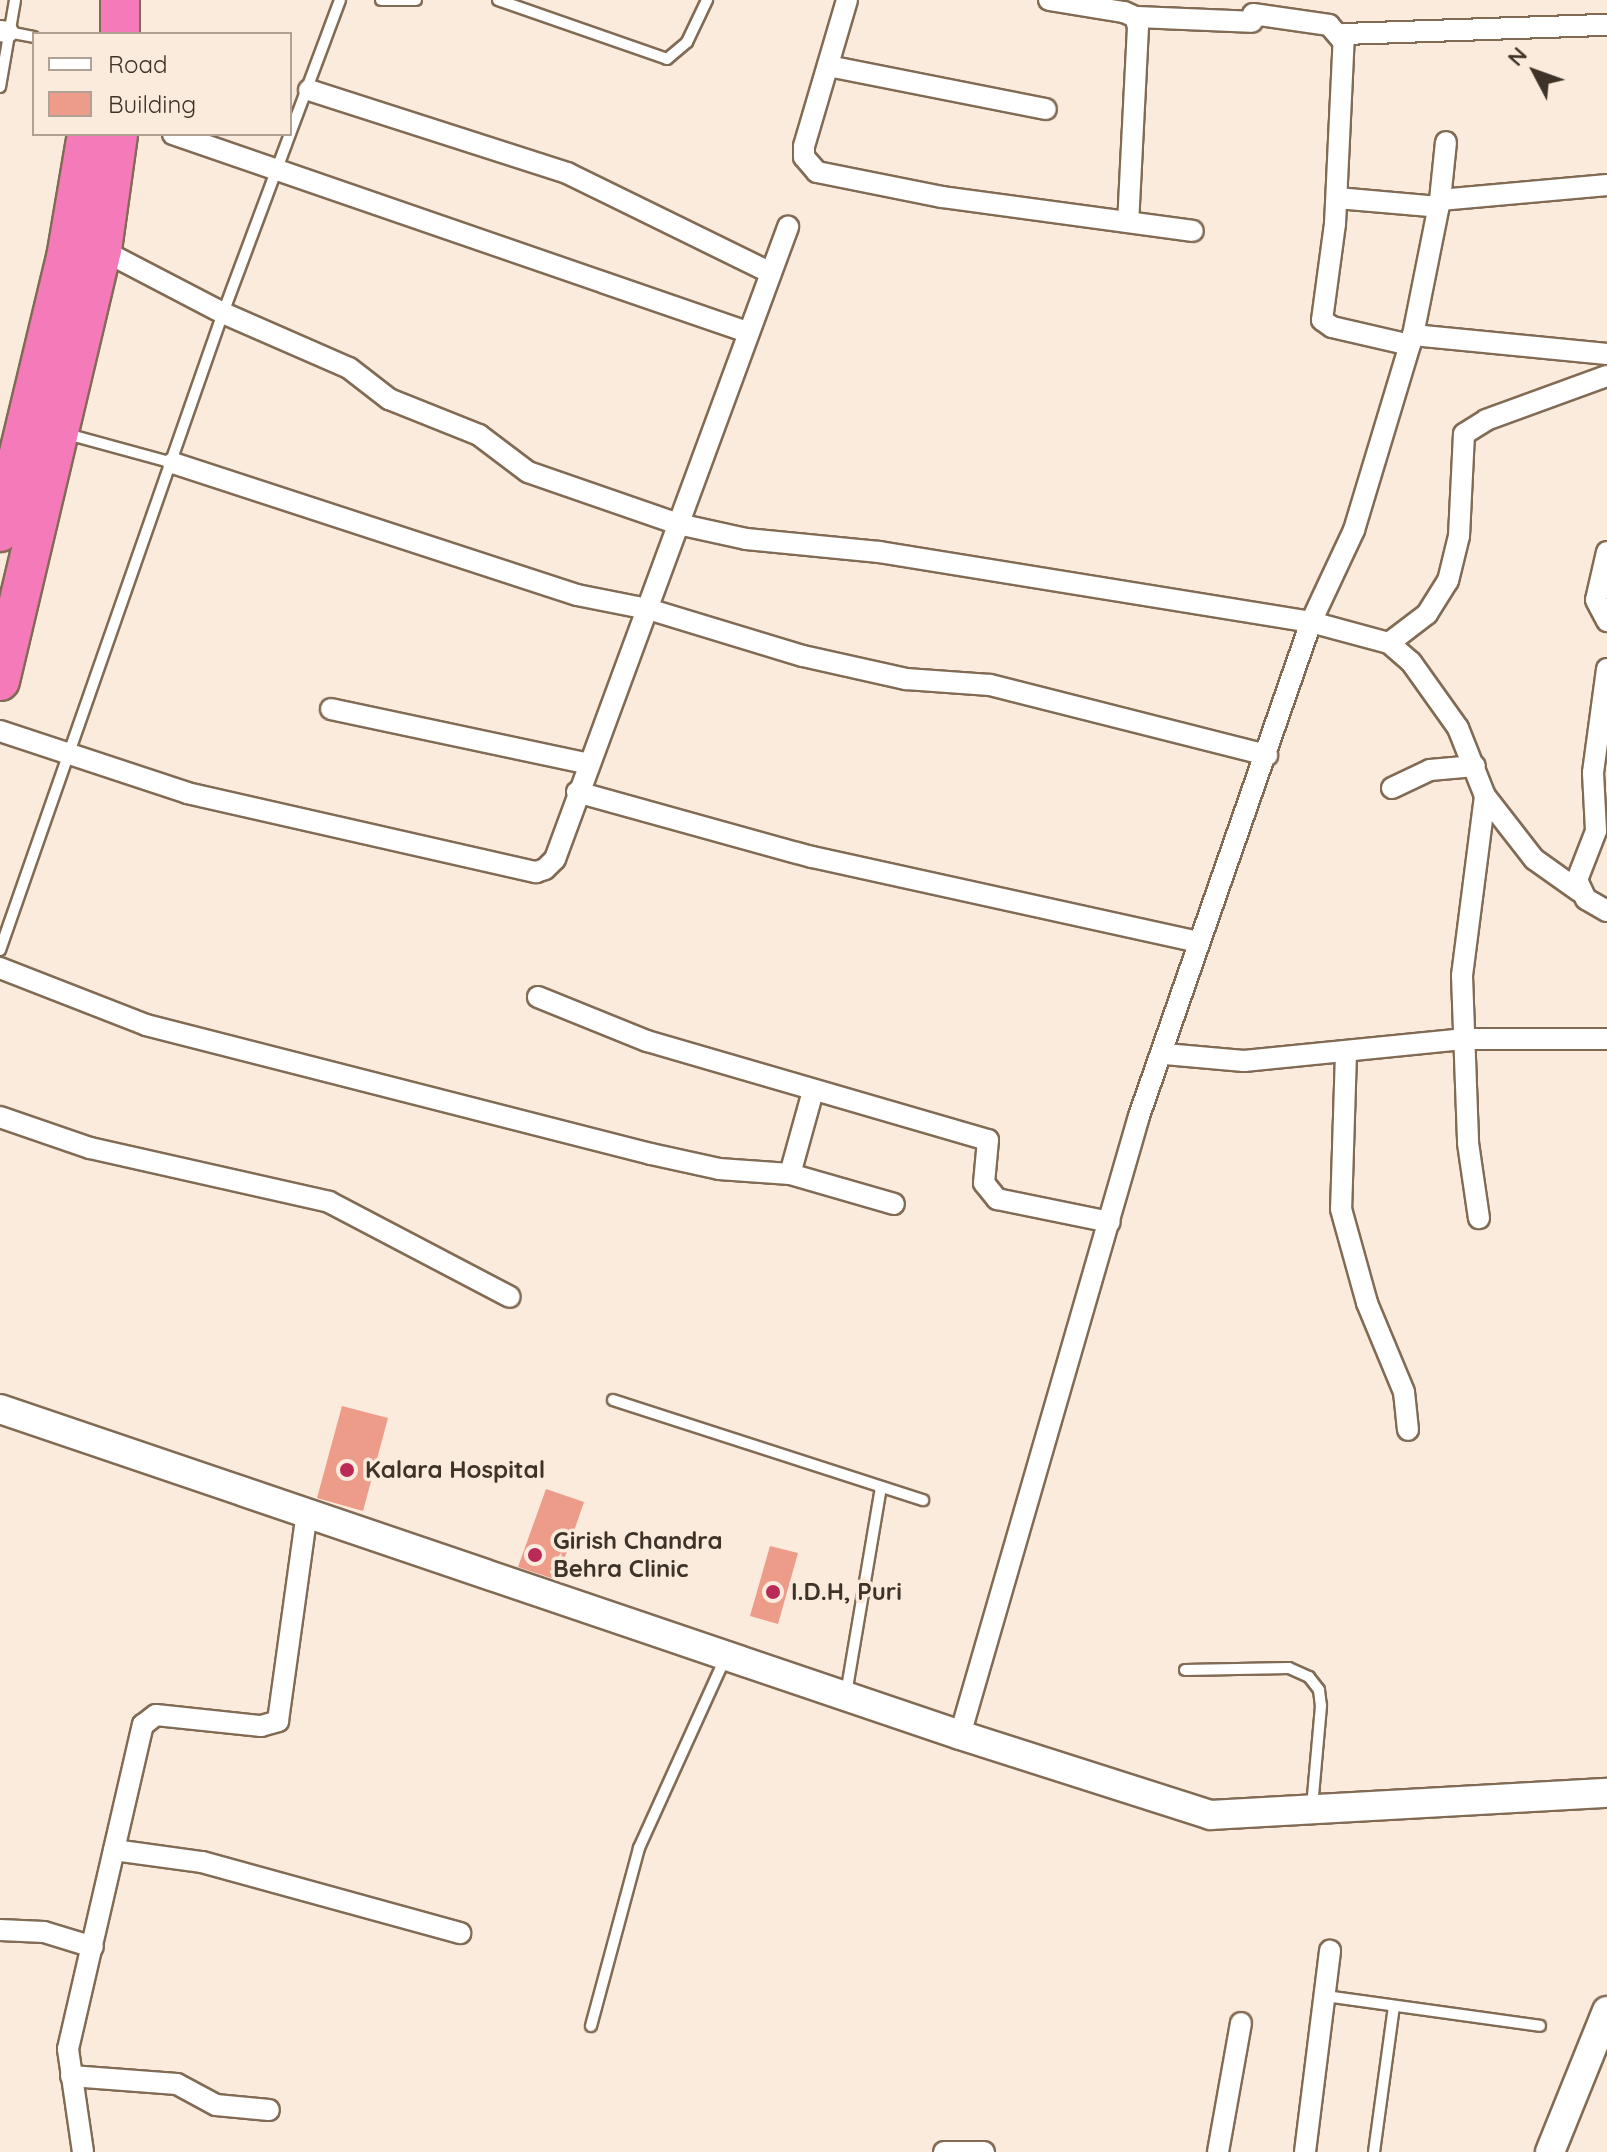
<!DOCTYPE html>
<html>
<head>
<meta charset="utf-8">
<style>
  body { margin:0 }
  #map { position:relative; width:1607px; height:2152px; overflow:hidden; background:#fbebdc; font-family:Quicksand,sans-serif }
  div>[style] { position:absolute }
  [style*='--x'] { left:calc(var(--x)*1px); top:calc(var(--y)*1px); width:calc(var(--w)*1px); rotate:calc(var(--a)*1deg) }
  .building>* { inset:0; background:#ed9c89 }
  .roads { filter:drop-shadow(2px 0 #826b54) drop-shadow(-2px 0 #826b54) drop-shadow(0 2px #826b54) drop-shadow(0 -2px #826b54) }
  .lane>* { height:10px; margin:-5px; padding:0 5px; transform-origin:5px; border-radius:5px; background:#fff }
  .street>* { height:20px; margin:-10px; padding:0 10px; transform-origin:10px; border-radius:10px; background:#fff }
  .secondary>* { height:28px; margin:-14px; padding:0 14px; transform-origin:14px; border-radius:14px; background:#fff }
  .highway>* { height:38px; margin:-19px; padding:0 19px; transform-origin:19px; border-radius:19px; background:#f47aba }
  .dots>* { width:22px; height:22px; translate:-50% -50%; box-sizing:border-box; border:4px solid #fbebdc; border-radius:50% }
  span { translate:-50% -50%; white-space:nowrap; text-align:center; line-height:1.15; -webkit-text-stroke:7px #fbebdc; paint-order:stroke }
  .poi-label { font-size:24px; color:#3d3329; font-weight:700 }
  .left { translate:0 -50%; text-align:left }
  .legend { position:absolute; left:32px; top:32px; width:260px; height:104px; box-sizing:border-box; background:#fbebdc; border:2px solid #afa194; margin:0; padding:10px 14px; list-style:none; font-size:24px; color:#3d3329 }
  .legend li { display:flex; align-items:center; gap:16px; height:40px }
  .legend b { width:40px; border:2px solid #afa194 }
  .north { position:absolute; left:1495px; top:32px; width:80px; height:80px; -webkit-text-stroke:6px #fbebdc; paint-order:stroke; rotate:311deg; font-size:22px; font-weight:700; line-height:32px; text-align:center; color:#3d3329 }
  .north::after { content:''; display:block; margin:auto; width:28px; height:36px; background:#3d3329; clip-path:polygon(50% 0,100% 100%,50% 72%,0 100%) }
</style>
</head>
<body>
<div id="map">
  <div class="building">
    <div style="clip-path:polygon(342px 1406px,388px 1418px,363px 1511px,317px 1498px)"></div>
    <div style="clip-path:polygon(546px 1489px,584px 1502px,557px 1580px,518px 1567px)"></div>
    <div style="clip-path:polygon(770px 1546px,798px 1553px,778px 1624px,750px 1616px)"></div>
  </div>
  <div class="roads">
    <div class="lane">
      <div style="--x:381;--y:0;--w:35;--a:0"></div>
      <div style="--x:498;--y:0;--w:179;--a:19.2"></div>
      <div style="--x:667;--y:59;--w:26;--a:-40"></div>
      <div style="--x:687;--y:42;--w:47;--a:-64.5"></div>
      <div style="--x:8;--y:32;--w:26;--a:11"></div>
      <div style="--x:0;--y:87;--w:88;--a:-80.2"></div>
      <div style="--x:67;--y:434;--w:110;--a:15.3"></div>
      <div style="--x:0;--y:950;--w:675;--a:-70.71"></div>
      <div style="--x:223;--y:313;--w:334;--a:-69.5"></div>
      <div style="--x:613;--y:1400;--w:326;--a:17.9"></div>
      <div style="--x:1185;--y:1670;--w:104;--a:-1.1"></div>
      <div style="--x:1289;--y:1668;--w:22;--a:24"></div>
      <div style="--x:1309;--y:1677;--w:16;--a:52"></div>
      <div style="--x:1319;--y:1690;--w:16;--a:83"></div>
      <div style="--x:1321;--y:1706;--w:101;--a:95.1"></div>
      <div style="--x:846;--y:1694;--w:210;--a:-80.4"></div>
      <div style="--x:1325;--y:1996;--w:217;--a:7.9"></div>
      <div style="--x:591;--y:2026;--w:184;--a:-74.9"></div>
      <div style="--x:639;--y:1848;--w:209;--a:-65.6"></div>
      <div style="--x:1374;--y:2152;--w:147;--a:-82.2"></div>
    </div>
    <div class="street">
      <div style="--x:847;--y:0;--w:152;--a:106.4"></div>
      <div style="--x:804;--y:146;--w:11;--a:90"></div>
      <div style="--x:804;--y:157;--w:20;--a:49"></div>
      <div style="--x:817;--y:172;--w:127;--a:11.3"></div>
      <div style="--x:942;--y:197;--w:253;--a:7.7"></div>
      <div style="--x:1049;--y:0;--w:76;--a:9.1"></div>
      <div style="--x:1124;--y:12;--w:12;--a:24"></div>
      <div style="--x:1135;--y:17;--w:10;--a:73"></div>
      <div style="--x:1138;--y:27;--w:195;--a:92.9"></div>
      <div style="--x:1253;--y:14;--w:77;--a:8.2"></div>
      <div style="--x:1329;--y:25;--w:18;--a:49"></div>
      <div style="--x:1135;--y:17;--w:117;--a:2.4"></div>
      <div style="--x:0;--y:31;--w:8;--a:7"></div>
      <div style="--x:828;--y:66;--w:222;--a:11.2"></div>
      <div style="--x:309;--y:90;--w:271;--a:17.8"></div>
      <div style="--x:567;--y:173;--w:225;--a:26.1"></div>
      <div style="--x:173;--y:134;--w:607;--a:19.03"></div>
      <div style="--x:1337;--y:198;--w:102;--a:5"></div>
      <div style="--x:1440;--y:200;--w:168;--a:-5.1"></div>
      <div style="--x:102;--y:250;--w:136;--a:27.5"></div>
      <div style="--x:223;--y:313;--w:137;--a:23.6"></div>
      <div style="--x:349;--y:368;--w:51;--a:37.8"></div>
      <div style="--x:389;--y:399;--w:97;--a:21.8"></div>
      <div style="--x:479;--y:435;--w:61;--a:37.1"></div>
      <div style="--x:528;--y:472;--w:159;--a:19.1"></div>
      <div style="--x:678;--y:524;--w:70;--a:12.4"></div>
      <div style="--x:746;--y:539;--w:134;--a:5.6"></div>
      <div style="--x:879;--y:552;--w:438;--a:9.2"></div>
      <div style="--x:1311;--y:622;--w:81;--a:15.1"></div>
      <div style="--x:1389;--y:643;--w:29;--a:41"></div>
      <div style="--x:1411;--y:662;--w:81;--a:54.5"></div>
      <div style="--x:1458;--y:728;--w:73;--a:68.3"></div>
      <div style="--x:1485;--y:796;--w:181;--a:97.3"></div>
      <div style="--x:1462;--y:976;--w:167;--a:87.9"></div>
      <div style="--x:1468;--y:1143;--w:76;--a:81.7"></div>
      <div style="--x:1413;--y:335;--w:195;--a:5.6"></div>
      <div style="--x:1410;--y:345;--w:80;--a:-167"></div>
      <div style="--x:1332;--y:327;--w:12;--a:-145"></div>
      <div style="--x:1322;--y:320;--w:97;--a:-82.3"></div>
      <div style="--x:1335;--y:224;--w:190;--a:-87.3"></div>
      <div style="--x:1344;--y:34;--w:263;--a:-2"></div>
      <div style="--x:173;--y:463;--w:425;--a:18.1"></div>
      <div style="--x:577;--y:595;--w:72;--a:11.2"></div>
      <div style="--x:648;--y:609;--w:162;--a:16.9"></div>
      <div style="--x:803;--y:656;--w:106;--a:12.6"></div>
      <div style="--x:906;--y:679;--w:84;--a:4.1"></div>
      <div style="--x:990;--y:685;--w:286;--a:14.2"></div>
      <div style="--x:1607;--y:552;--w:49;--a:102.9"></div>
      <div style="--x:1596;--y:600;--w:24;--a:62"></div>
      <div style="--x:1389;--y:643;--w:48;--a:-37.3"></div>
      <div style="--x:1427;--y:614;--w:39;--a:-58"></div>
      <div style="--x:1448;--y:581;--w:46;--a:-76.3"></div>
      <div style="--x:1459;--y:536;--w:102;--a:-87.2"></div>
      <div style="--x:1464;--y:434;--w:26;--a:-32"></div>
      <div style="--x:1486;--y:420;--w:129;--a:-20"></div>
      <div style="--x:1607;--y:669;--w:105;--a:97.7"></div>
      <div style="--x:1593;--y:773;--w:58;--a:87"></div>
      <div style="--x:1596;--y:831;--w:53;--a:111.2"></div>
      <div style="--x:1577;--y:880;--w:21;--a:65"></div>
      <div style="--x:1586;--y:899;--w:24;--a:30"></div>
      <div style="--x:331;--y:709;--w:264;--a:12"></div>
      <div style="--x:0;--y:731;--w:197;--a:18.3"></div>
      <div style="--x:187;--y:793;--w:358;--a:12.8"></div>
      <div style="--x:536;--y:872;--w:9;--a:-18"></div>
      <div style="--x:545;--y:869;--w:14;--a:-45"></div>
      <div style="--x:555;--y:859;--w:674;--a:-69.76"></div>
      <div style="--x:1392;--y:788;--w:42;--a:-25.3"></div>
      <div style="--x:1430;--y:770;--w:45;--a:-5.1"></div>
      <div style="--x:577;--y:792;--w:244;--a:15.5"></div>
      <div style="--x:812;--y:857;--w:395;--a:12.4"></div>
      <div style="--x:1485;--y:796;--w:80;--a:52.1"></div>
      <div style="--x:1534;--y:859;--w:55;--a:35.4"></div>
      <div style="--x:0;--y:968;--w:157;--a:21.3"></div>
      <div style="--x:146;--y:1025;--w:521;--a:14.33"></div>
      <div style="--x:651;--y:1154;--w:70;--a:12.4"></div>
      <div style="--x:719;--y:1169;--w:71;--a:4"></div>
      <div style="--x:790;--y:1174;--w:108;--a:16.1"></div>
      <div style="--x:538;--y:997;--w:118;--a:22"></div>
      <div style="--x:647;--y:1041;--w:355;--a:16.2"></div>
      <div style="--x:988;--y:1140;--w:43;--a:95.3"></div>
      <div style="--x:984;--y:1183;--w:21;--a:51"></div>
      <div style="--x:997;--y:1199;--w:115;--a:11.5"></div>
      <div style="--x:1346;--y:1053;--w:156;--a:91.8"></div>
      <div style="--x:1341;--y:1209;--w:98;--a:74.5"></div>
      <div style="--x:1367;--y:1303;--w:96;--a:67.4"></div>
      <div style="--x:1404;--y:1392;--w:38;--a:84"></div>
      <div style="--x:1165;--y:1054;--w:79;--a:5.1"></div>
      <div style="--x:1244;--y:1061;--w:220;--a:-5.7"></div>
      <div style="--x:1463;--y:1039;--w:144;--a:0"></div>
      <div style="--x:0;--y:1117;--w:95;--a:19"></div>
      <div style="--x:90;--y:1148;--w:245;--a:12.7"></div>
      <div style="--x:329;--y:1202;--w:204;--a:27.7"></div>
      <div style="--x:790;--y:1174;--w:86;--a:-74.5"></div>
      <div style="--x:960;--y:1735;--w:644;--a:-73.87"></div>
      <div style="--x:1139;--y:1116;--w:523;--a:-70.8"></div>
      <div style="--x:1311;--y:622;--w:102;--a:-64.9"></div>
      <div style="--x:1354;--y:530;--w:204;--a:-73.2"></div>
      <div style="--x:1413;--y:335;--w:138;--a:-78.7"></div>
      <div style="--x:1440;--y:200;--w:58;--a:-84.1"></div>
      <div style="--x:114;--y:1850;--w:89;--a:7.8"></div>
      <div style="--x:202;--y:1862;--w:268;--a:15.4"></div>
      <div style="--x:0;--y:1930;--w:44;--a:2.6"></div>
      <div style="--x:44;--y:1932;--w:51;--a:17"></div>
      <div style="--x:71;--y:2076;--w:106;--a:4.3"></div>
      <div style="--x:177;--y:2084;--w:44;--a:28.3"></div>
      <div style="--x:216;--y:2105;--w:53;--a:5.4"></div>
      <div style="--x:83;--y:2152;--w:104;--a:-98.3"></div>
      <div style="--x:68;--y:2049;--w:333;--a:-77"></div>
      <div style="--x:143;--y:1725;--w:16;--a:-38"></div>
      <div style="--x:156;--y:1715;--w:106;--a:6"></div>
      <div style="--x:261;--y:1726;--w:18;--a:-16"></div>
      <div style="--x:278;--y:1721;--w:210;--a:-82.1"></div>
      <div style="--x:944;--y:2152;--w:40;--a:0"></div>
      <div style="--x:1218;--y:2152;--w:131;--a:-79.9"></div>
      <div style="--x:1305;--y:2152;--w:203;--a:-82.9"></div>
    </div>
    <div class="secondary">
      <div style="--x:0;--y:1409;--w:1014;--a:18.76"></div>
      <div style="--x:960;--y:1735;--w:263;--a:17.7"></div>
      <div style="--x:1211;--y:1815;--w:397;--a:-3.2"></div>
      <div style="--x:1550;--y:2152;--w:152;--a:-68"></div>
    </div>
    <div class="highway">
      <div style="--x:120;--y:34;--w:34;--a:-90"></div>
      <div style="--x:0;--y:532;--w:282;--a:-76.5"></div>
      <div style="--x:66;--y:258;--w:126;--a:-80.4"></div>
      <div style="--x:0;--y:681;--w:443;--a:-76.7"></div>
      <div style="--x:102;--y:250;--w:117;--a:-82.1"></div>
    </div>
  </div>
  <div class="dots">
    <div style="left:347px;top:1470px;background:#b92a57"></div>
    <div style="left:535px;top:1555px;background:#b92a57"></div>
    <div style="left:773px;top:1592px;background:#b92a57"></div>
  </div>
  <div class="poi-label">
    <span class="left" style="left:365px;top:1470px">Kalara Hospital</span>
    <span class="left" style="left:553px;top:1555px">Girish Chandra<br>Behra Clinic</span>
    <span class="left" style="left:791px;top:1592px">I.D.H, Puri</span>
  </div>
  <ul class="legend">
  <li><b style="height:10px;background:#fff"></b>Road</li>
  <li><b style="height:22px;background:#ed9c89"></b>Building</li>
  </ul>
  <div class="north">N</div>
</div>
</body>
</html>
